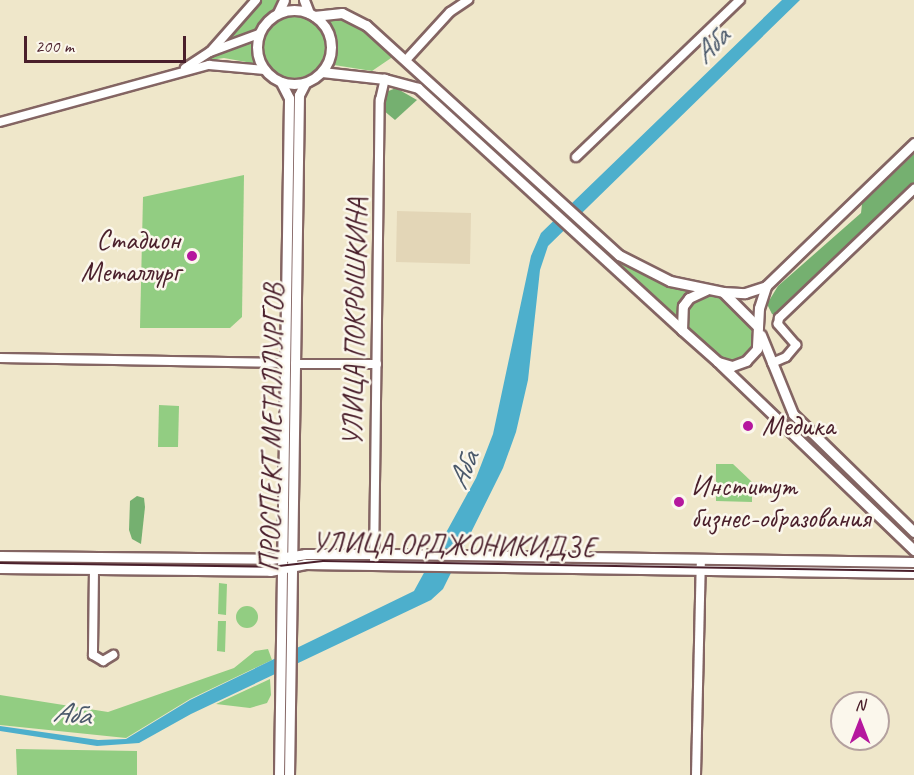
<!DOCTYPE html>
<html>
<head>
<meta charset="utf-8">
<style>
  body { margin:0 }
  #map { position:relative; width:914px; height:775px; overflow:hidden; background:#efe7ca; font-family:Caveat,sans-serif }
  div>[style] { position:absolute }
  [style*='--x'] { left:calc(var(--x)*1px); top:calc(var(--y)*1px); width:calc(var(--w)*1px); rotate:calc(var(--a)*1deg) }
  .built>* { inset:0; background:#e3d6b7 }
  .green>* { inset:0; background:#92cd82 }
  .round { border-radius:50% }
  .forest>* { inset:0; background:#75b070 }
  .water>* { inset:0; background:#4dafcc }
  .roads { filter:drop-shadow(2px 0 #846563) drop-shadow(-2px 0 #846563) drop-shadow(0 2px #846563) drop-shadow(0 -2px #846563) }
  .minor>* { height:8px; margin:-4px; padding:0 4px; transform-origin:4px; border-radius:4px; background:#fff }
  .major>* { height:9px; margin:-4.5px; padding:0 4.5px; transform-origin:4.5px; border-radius:4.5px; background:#fff }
  .major>.ring { margin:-4.5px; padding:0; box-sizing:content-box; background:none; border:9px solid #fff; border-radius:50% }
  .tram>* { height:1.5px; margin:-0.75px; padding:0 0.75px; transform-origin:0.75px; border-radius:0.75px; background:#4a1f2b }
  .dots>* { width:16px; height:16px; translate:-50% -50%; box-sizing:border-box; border:3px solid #fbf7ec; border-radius:50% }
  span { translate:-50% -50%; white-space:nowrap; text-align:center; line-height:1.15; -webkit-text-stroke:5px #fbf7ec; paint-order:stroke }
  .poi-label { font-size:28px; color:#4a1f2b }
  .right { translate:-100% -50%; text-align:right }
  .left { translate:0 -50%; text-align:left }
  .street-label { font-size:28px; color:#4a1f2b }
  .water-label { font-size:30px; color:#4b596b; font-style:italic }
  .north { position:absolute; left:830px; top:691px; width:60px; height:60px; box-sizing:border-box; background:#fbf7ec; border:2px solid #b4a19f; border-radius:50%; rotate:0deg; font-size:16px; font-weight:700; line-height:24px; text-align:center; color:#4a1f2b }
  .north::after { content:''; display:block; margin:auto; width:21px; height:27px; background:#b5179e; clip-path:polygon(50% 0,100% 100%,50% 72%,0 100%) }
  .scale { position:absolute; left:24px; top:36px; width:162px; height:27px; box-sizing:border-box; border:3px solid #4a1f2b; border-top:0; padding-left:8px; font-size:18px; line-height:21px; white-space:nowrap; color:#4a1f2b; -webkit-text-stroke:4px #fbf7ec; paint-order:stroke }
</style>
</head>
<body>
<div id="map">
  <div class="built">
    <div style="clip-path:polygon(397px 211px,471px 213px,470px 264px,396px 262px)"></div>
  </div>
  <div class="green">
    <div style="clip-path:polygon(262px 0,281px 0,257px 30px,228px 41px)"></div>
    <div class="round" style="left:263px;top:16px;width:62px;height:62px"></div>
    <div style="clip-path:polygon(343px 17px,365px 29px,394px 56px,372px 71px,334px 65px,337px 45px,327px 20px)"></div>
    <div style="clip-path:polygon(251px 42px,255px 44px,257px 64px,224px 58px,203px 61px)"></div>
    <div style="clip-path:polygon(244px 175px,242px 317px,230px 328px,140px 328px,143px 197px)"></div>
    <div style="clip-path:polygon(595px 242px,620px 261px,657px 280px,690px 290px,677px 307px,677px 321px,592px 245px)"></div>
    <div style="clip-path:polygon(702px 296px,718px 296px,727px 301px,751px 325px,753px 345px,743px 357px,732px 362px,720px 359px,689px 330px,688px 309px)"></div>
    <div style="clip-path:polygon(159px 405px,179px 406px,178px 447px,158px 447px)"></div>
    <div style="clip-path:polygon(716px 464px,733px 464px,752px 482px,752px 502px,716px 501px)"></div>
    <div style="clip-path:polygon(219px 583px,227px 584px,226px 615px,218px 614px)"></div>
    <div class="round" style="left:236px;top:606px;width:22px;height:22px"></div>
    <div style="clip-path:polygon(218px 621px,226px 621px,225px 652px,217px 651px)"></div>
    <div style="clip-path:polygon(268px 649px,272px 660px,190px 699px,126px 738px,0 725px,0 695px,108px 712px,234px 668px,255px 651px)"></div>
    <div style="clip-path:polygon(270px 679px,271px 695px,267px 703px,250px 708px,216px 704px)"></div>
    <div style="clip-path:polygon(16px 749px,137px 751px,137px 775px,17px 775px)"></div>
  </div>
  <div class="forest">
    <div style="clip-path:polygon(396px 88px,417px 100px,395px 120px,383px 110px,386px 92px)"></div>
    <div style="clip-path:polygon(914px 154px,914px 183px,776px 316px,772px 314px,767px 304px,778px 286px,861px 213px,862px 204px)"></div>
    <div style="clip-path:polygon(137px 496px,144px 498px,145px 507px,141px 544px,132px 539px,129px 530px,130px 501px)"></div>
  </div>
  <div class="water">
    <div style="clip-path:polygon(782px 0,800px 0,548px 246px,540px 270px,528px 380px,516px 432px,503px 468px,443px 589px,431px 600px,191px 714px,139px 743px,97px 746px,0 731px,0 726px,98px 740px,126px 739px,190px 700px,414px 591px,476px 478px,493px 434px,531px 256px,541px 233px)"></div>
  </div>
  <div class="roads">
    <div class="minor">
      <div style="--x:211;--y:51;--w:68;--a:-48.6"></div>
      <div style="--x:406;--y:60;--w:65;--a:-47.5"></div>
      <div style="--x:450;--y:12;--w:22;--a:-34"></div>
      <div style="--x:185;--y:68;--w:30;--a:-33"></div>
      <div style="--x:210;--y:52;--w:52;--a:-20.2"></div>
      <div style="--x:0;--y:122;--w:217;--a:-15.3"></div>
      <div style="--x:209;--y:65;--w:56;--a:5.1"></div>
      <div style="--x:576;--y:157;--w:227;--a:-43.8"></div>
      <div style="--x:0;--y:358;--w:285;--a:1"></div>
      <div style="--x:772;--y:363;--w:15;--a:-23"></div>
      <div style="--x:786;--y:357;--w:16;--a:-50"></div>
      <div style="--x:796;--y:345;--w:28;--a:-131"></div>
      <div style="--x:778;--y:324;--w:6;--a:-81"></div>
      <div style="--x:779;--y:318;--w:187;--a:-43.7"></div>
      <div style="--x:295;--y:364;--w:82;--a:0"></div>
      <div style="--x:374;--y:566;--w:466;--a:-89.3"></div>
      <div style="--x:380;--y:100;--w:22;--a:-77"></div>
      <div style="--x:94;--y:569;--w:86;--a:90.7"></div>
      <div style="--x:93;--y:655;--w:12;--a:31"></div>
      <div style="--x:103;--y:661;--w:12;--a:-31"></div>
      <div style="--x:696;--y:775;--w:214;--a:-88.7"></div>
    </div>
    <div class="major">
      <div style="--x:304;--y:0;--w:14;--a:69"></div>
      <div class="ring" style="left:257px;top:10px;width:65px;height:65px"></div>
      <div style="--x:278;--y:13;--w:14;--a:-65"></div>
      <div style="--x:314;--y:16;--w:28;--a:-6"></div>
      <div style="--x:342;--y:13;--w:27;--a:27"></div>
      <div style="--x:366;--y:25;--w:342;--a:42.3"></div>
      <div style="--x:619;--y:255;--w:57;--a:27"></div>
      <div style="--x:670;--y:281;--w:54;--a:11.7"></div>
      <div style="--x:723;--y:292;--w:49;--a:45"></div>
      <div style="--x:758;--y:327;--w:22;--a:93"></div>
      <div style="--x:757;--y:349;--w:16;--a:133"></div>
      <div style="--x:746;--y:361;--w:15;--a:160"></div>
      <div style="--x:732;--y:366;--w:15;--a:-164"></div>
      <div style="--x:718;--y:362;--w:48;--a:-138.4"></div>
      <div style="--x:682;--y:330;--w:24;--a:-88"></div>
      <div style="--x:683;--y:306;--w:10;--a:-53"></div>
      <div style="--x:689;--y:298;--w:19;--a:-25"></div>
      <div style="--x:322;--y:72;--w:63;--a:6.3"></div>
      <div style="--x:385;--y:79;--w:34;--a:15"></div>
      <div style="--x:418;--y:88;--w:358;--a:42.5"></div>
      <div style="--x:723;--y:292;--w:22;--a:3"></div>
      <div style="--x:745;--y:293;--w:22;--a:-18"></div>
      <div style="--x:766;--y:286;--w:206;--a:-44"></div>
      <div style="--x:758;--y:327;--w:19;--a:-87"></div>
      <div style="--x:759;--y:308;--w:23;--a:-72"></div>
      <div style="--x:761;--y:335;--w:85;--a:67.9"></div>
      <div style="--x:793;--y:414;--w:169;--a:44.3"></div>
      <div style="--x:720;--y:364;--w:269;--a:43.8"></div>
      <div style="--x:0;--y:556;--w:271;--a:0.6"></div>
      <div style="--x:271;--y:559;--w:34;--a:-8"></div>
      <div style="--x:305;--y:554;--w:87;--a:0"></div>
      <div style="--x:392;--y:554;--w:522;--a:0.88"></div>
      <div style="--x:0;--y:568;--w:270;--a:0.6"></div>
      <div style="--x:270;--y:571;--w:36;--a:-11"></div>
      <div style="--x:305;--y:564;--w:609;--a:0.85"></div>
      <div style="--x:279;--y:775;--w:677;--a:-89.15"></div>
      <div style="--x:289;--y:98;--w:18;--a:-117"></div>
      <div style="--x:289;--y:775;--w:680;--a:-89.16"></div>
      <div style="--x:299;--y:95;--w:13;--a:-63"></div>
    </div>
  </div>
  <div class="tram">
    <div style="--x:0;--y:563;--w:270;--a:0.8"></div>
    <div style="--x:270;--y:567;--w:53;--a:-6.5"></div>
    <div style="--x:323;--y:561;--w:591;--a:0.97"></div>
  </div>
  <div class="dots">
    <div style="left:192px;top:256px;background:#b5179e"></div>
    <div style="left:748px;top:426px;background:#b5179e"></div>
    <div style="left:679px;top:502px;background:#b5179e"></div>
  </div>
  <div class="poi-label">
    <span class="right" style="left:180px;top:256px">Стадион<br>Металлург</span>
    <span class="left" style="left:762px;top:426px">Медика</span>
    <span class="left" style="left:691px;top:502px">Институт<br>бизнес-образования</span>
  </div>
  <div class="street-label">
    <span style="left:355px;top:322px;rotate:-89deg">УЛИЦА ПОКРЫШКИНА</span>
    <span style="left:272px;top:428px;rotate:-89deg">ПРОСПЕКТ МЕТАЛЛУРГОВ</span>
    <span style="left:454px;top:545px;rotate:1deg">УЛИЦА ОРДЖОНИКИДЗЕ</span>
  </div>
  <div class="water-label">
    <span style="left:711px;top:45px;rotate:-45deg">Аба</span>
    <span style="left:463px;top:470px;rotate:-67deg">Аба</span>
    <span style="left:72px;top:713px;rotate:7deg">Аба</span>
  </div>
  <div class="north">N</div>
  <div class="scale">200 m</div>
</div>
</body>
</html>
